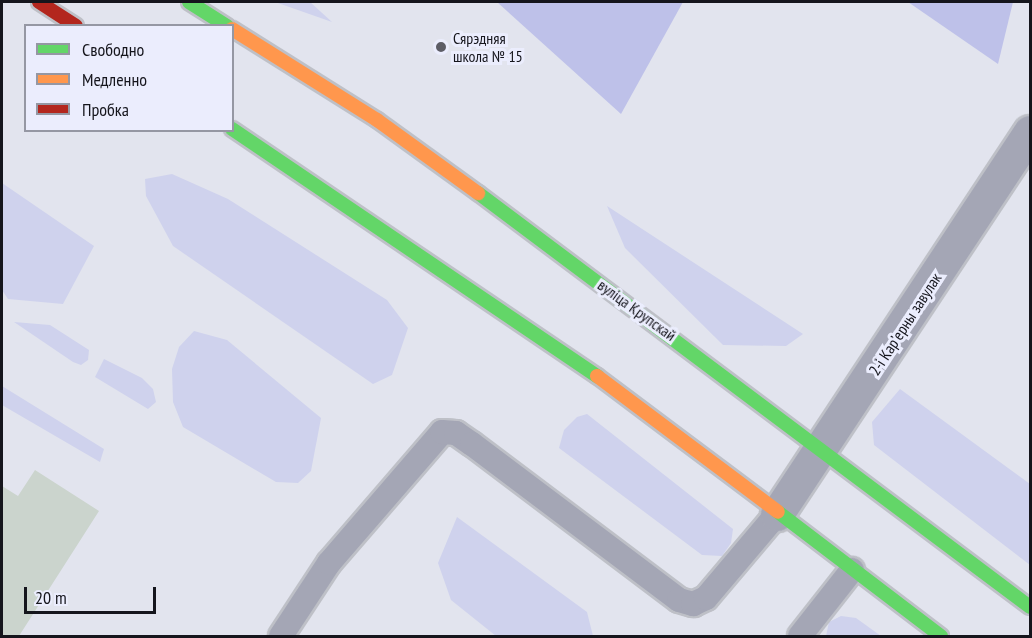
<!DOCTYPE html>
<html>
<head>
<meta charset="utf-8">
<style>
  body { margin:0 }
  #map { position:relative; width:1032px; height:638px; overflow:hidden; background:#e2e4ee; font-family:"PT Sans Narrow",sans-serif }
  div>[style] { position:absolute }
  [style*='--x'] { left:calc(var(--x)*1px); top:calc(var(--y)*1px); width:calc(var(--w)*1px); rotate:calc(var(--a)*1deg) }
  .green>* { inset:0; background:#cfd2ed }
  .forest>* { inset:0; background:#bec1e9 }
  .building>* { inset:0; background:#cbd4cd }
  .roads { filter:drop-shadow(2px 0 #bec0c7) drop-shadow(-2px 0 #bec0c7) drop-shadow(0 2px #bec0c7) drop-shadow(0 -2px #bec0c7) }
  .lane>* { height:24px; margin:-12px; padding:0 12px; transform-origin:12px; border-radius:12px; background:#a4a6b5 }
  .street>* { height:33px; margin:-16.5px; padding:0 16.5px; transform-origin:16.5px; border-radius:16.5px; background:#a4a6b5 }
  .fast>* { height:14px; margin:-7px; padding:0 7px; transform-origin:7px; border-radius:7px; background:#63d668 }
  .slow>* { height:14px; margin:-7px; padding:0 7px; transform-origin:7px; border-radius:7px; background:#ff974d }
  .jam>* { height:14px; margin:-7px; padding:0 7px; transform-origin:7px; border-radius:7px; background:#b3261e }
  .dots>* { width:16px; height:16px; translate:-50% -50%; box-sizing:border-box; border:3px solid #ebedfd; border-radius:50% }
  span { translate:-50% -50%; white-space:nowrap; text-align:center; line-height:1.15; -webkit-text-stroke:6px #ebedfd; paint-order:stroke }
  .poi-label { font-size:16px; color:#15151c }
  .left { translate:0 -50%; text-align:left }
  .street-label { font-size:16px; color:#15151c }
  .frame { position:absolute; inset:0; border:3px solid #15151c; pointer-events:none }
  .legend { position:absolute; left:24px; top:24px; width:210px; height:108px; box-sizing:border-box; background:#ebedfd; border:2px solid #9597a3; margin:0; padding:8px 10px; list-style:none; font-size:18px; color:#15151c }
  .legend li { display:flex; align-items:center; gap:12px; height:30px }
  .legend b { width:30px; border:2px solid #9597a3 }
  .scale { position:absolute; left:24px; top:587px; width:132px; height:27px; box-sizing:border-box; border:3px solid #15151c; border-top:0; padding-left:8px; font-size:18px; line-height:21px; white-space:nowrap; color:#15151c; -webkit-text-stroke:4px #ebedfd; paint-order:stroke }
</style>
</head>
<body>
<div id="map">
  <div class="green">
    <div style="clip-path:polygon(275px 2px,310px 2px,332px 22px)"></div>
    <div style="clip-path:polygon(172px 174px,228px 199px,387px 300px,408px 328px,392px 375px,373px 384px,173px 246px,146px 196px,145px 179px)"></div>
    <div style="clip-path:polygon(2px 183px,94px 246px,63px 304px,8px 299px,2px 290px)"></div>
    <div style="clip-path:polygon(607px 206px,803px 334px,786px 346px,723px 345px,625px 248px)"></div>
    <div style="clip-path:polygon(14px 322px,50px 325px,89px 350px,88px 360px,81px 365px,73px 362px)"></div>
    <div style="clip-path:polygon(194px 331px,227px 340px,321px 418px,311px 471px,298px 483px,276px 482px,183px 427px,173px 402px,172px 369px,179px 347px)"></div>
    <div style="clip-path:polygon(104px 359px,142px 378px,153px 389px,156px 402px,148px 409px,95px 377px)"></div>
    <div style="clip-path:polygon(2px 386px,104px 449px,100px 462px,2px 405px)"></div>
    <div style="clip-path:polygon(900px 389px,1030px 484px,1030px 565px,874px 445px,872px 422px)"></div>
    <div style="clip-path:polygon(587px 414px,733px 529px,731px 543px,722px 556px,702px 555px,559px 448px,564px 430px,577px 417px)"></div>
    <div style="clip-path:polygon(457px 517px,587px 612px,593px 636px,496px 636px,451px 600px,438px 563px)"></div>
    <div style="clip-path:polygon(841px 616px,856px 618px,881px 636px,826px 636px,829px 622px)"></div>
  </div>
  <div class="forest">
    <div style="clip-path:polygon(497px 2px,683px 2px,621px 114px)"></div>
    <div style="clip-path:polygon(908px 2px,1013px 2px,998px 64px)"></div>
  </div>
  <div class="building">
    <div style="clip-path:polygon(35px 470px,99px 511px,19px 636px,2px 636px,2px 486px,18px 496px)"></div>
  </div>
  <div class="roads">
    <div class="lane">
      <div style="--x:281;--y:636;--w:87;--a:-56.7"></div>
      <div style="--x:329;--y:563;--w:173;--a:-49.2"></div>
      <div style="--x:442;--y:432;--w:14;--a:4"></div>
      <div style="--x:456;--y:433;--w:19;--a:35"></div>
      <div style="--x:472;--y:444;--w:259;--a:37"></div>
      <div style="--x:679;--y:600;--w:15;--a:16"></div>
      <div style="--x:693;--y:604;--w:14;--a:-25"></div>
      <div style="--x:706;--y:598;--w:110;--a:-49.8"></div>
      <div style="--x:800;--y:636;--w:84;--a:-51.8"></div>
    </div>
    <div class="street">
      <div style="--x:777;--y:514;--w:458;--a:-56.5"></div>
    </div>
    <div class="fast">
      <div style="--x:189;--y:2;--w:45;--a:32.3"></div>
      <div style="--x:232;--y:129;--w:441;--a:34.1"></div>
      <div style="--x:478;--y:193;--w:690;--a:36.87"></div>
      <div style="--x:778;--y:512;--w:205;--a:37.3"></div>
    </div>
    <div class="slow">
      <div style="--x:232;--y:29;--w:171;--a:32.1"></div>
      <div style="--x:377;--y:120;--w:125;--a:35.9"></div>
      <div style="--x:597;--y:376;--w:226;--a:36.9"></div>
    </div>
    <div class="jam">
      <div style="--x:39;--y:2;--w:44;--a:33"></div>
    </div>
  </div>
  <div class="dots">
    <div style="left:441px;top:47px;background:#5d5d66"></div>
  </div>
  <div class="poi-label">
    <span class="left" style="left:453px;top:47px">Сярэдняя<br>школа № 15</span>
  </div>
  <div class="street-label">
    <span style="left:637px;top:310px;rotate:36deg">вуліца Крупскай</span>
    <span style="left:905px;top:324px;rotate:-57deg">2-і Карʼерны завулак</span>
  </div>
  <div class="frame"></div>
  <ul class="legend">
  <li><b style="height:8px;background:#63d668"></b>Свободно</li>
  <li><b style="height:8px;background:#ff974d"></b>Медленно</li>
  <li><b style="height:8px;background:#b3261e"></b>Пробка</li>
  </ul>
  <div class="scale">20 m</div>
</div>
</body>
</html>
